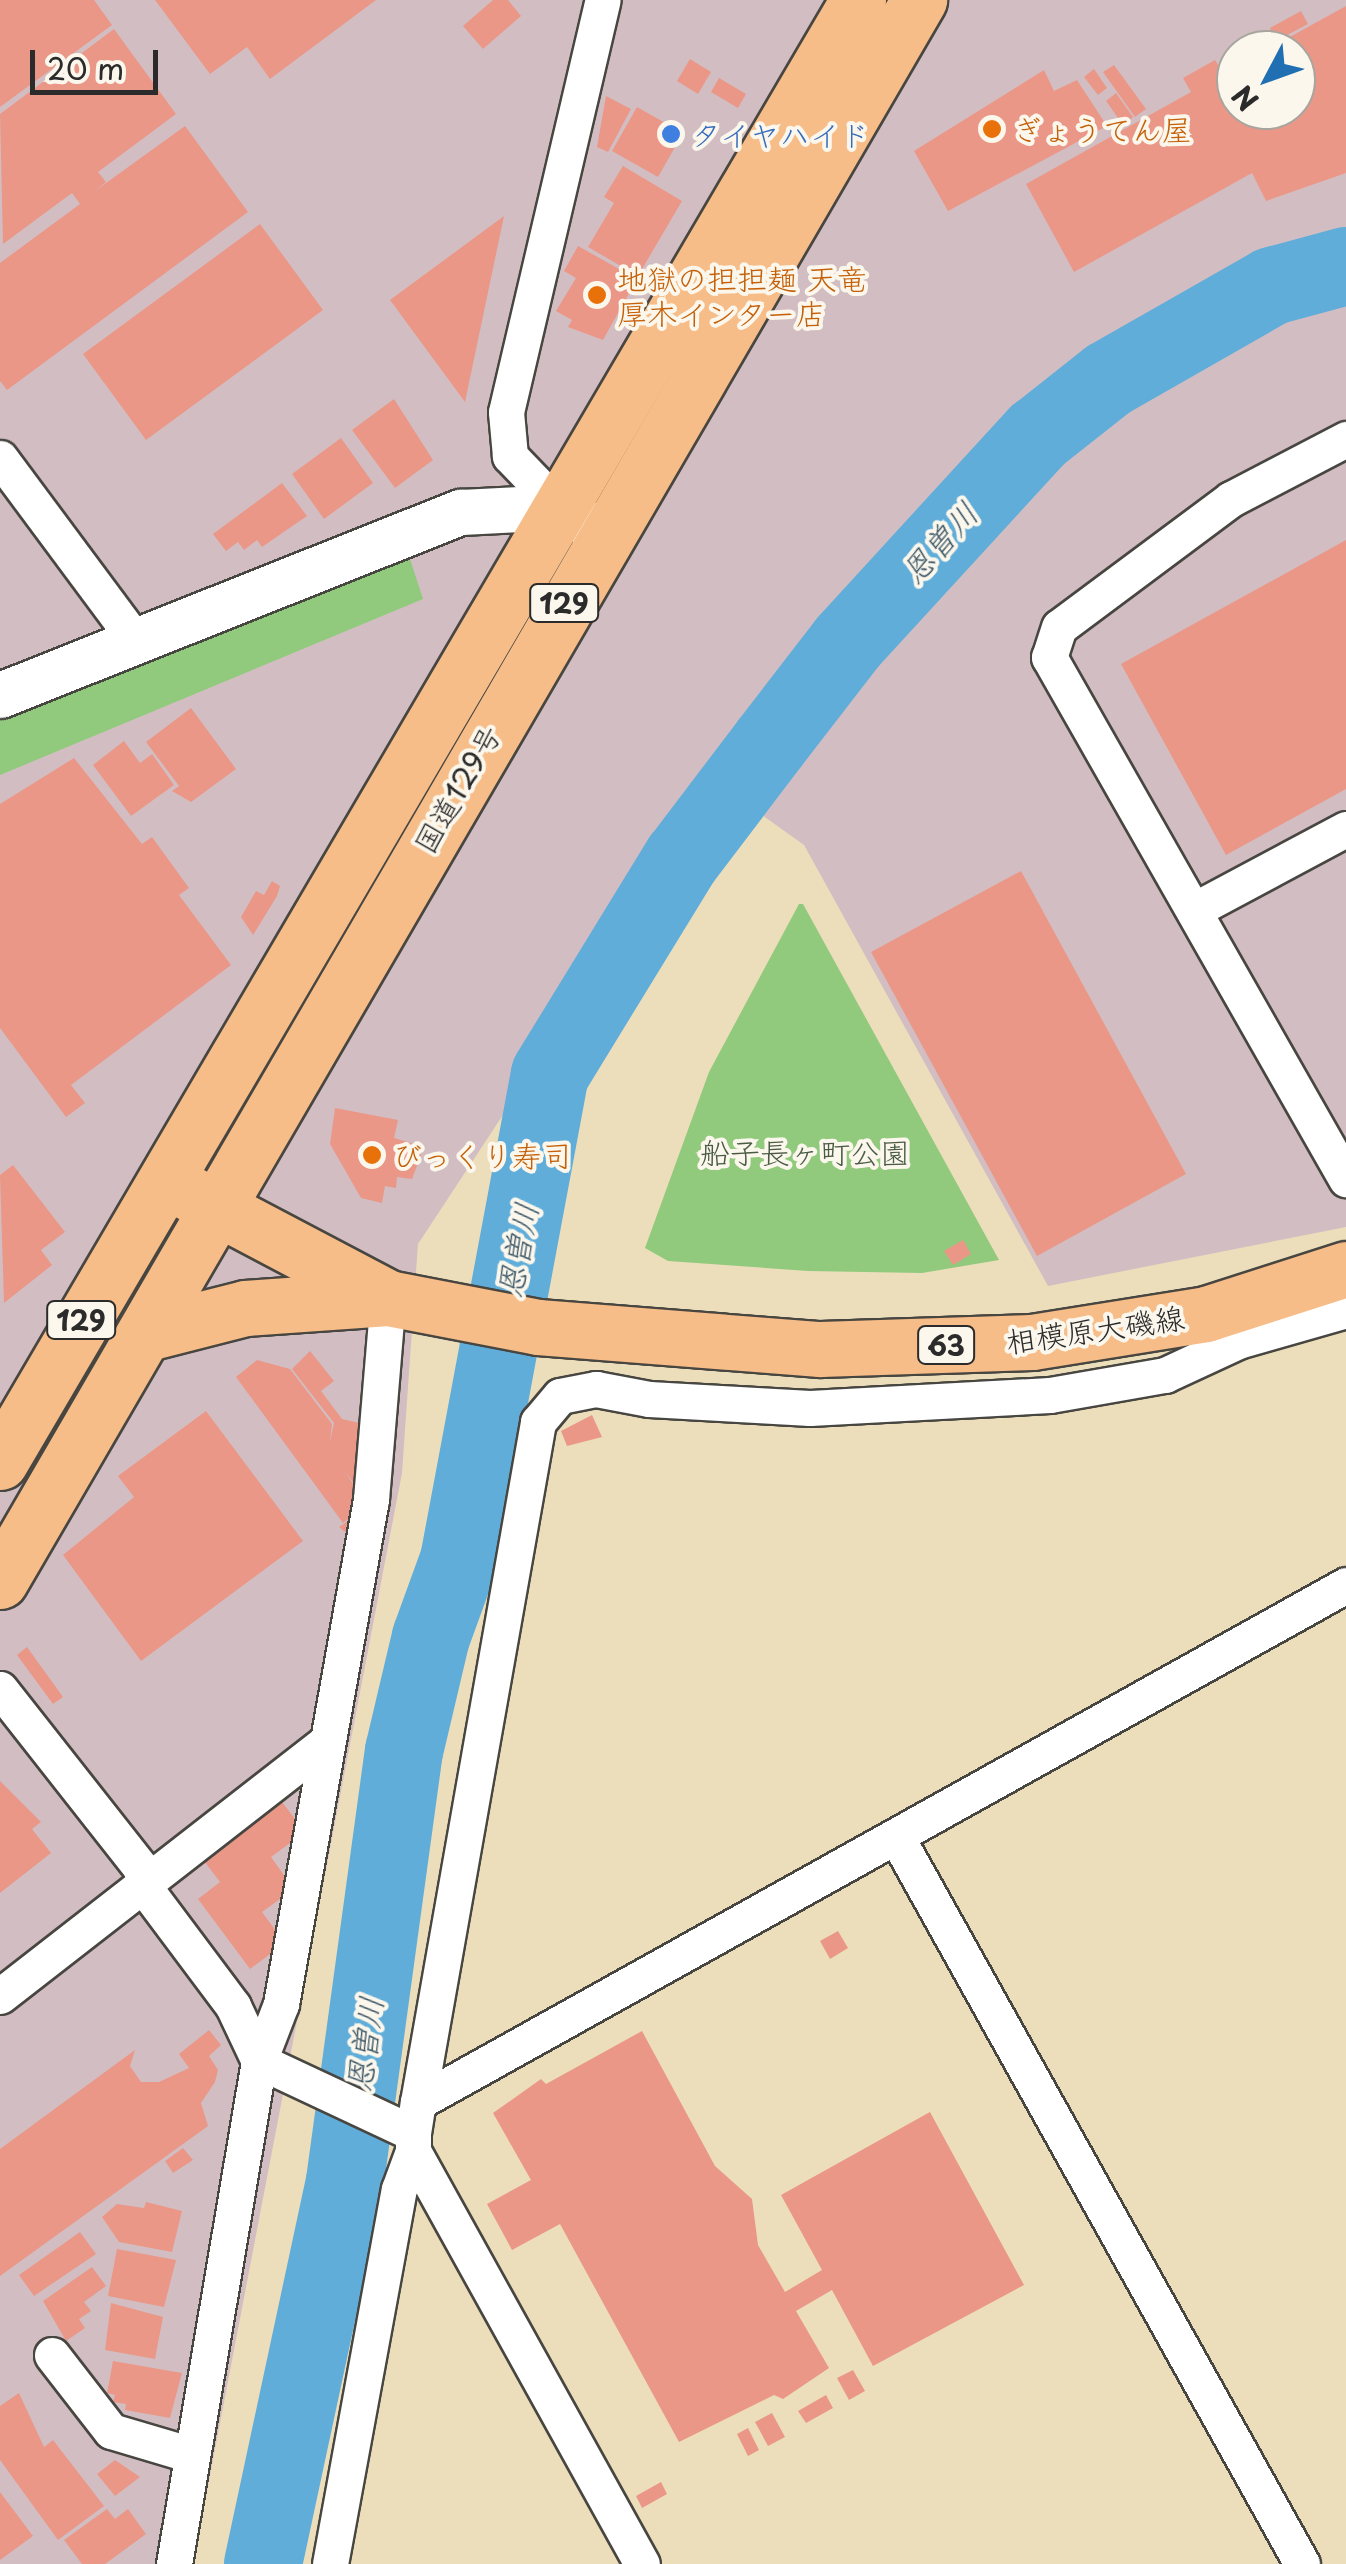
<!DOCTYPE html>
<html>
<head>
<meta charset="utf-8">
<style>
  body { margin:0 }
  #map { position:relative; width:1346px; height:2564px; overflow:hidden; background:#ecdebb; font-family:"Playpen Sans","Klee One",sans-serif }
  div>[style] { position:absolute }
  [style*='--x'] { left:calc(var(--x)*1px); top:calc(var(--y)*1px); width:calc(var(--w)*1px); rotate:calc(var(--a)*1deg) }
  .industrial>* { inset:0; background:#d2bec2 }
  .green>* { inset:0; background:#91c97d }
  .river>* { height:78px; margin:-39px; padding:0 39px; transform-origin:39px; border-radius:39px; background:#60add9 }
  .building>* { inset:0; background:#ea9787 }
  .roads { filter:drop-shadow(2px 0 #484641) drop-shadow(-2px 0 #484641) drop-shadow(0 2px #484641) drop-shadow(0 -2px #484641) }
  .minor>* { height:35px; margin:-17.5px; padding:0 17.5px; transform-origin:17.5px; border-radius:17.5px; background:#fff }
  .tertiary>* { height:45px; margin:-22.5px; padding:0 22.5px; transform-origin:22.5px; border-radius:22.5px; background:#fff }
  .primary>* { height:55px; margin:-27.5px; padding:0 27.5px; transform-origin:27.5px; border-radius:27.5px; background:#f7bd88 }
  .trunk>* { height:55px; margin:-27.5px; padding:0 27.5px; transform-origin:27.5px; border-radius:27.5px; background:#f7bd88 }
  .dots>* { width:28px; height:28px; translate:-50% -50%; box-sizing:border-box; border:5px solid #fbf7ec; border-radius:50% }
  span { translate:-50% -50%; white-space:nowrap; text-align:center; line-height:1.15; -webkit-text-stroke:8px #fbf7ec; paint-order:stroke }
  .shield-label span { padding:2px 8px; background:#fbf7ec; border:2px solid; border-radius:8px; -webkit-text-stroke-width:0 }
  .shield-label { font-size:28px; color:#2b2b2b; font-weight:700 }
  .food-label { font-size:30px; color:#c56008 }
  .left { translate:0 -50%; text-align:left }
  .shop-label { font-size:30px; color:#366cbe }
  .street-label { font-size:30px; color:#2b2b2b }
  .park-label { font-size:30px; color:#4a5a44 }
  .water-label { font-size:32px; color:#3e5868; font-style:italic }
  .north { position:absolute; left:1216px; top:30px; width:100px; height:100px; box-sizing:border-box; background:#fbf7ec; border:2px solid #a8a59f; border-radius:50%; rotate:229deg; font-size:28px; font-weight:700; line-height:40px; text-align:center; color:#2b2b2b }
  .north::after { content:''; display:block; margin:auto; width:35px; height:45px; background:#1f6fb2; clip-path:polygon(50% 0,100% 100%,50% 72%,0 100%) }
  .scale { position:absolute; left:30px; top:50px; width:128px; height:45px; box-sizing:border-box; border:5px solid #2b2b2b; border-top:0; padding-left:12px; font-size:30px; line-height:35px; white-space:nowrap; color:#2b2b2b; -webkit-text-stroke:8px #fbf7ec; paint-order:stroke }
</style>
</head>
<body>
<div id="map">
  <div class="industrial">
    <div style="clip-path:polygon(evenodd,0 0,1346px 0,1346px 1227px,1048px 1286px,804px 845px,720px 785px,418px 1244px,402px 1473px,193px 2564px,0 2564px,0 0,1236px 50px,1296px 50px,1296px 110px,1236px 110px,1236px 50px)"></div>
  </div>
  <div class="green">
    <div style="clip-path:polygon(409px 556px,423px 599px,0 775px,0 712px)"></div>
    <div style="clip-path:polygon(799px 904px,803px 904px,999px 1260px,922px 1273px,808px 1271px,668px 1261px,645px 1248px,709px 1072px)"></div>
  </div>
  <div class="river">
    <div style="--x:263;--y:2564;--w:392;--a:-77.9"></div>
    <div style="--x:345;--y:2181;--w:434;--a:-82.2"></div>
    <div style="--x:404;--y:1751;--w:117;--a:-76.7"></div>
    <div style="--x:431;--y:1637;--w:82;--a:-70"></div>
    <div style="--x:459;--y:1560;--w:494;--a:-79.4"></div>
    <div style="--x:550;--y:1074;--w:252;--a:-58.5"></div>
    <div style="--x:682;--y:859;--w:146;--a:-52.8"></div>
    <div style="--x:770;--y:743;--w:128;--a:-52.3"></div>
    <div style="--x:848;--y:642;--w:281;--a:-47.5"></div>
    <div style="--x:1038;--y:435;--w:90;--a:-38.3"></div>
    <div style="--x:1109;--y:379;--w:188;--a:-29.7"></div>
    <div style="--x:1272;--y:286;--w:77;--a:-15.1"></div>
  </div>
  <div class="building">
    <div style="clip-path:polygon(0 0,94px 0,112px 25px,0 107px)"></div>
    <div style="clip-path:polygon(155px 0,376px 0,270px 79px,247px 47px,210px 74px)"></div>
    <div style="clip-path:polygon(493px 0,508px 0,521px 16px,483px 49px,463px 26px)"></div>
    <div style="clip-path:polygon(1346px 6px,1346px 173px,1266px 201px,1252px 173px,1074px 272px,1026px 184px,1191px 92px,1183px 78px,1215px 60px,1224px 74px,1236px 67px,1236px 110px,1296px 110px,1296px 50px,1266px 50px)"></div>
    <div style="clip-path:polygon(1301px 11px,1308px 24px,1276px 41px,1270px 28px)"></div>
    <div style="clip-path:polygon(114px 29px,176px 114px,98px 172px,106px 182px,95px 191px,185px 126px,248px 212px,7px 390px,0 381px,0 263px,80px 204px,72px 193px,3px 244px,0 114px)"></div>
    <div style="clip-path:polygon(690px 59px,711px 72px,698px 94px,677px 81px)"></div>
    <div style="clip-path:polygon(1114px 65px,1146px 109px,1135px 117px,1103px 72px)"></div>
    <div style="clip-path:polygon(1094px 69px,1107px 88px,1098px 95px,1084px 77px)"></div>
    <div style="clip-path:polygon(1044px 70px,1054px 91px,1077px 80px,1107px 126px,948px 211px,914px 151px)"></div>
    <div style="clip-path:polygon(719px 78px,746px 94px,738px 108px,711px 92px)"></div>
    <div style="clip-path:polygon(1116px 93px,1133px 117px,1123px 125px,1106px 101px)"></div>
    <div style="clip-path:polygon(606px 96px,631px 109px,608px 152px,597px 147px)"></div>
    <div style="clip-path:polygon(637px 107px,683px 133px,658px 177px,612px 151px)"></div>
    <div style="clip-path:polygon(623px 166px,682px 201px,638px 276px,588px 247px,614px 203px,604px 197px)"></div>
    <div style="clip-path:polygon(504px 216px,465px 402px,390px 300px)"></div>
    <div style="clip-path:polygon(260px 224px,323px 310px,146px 440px,83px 354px)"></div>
    <div style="clip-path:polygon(578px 246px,637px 279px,603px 340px,568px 327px,572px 320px,556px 311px,576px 278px,564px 271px)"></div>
    <div style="clip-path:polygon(394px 399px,433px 460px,395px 488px,352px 430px)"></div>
    <div style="clip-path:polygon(341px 438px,373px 483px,324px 519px,292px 474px)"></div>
    <div style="clip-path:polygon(282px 483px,307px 516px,262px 547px,257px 540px,244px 550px,238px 542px,226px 551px,213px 534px)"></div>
    <div style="clip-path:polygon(1346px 540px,1346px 789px,1226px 855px,1121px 664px)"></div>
    <div style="clip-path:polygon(191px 708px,236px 769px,191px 802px,172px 791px,179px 786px,146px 742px)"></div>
    <div style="clip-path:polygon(124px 741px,140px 763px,152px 754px,174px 785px,131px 816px,93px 765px)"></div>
    <div style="clip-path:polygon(74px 758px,142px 844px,152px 837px,189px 888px,179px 895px,231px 965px,71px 1085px,85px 1103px,66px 1117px,0 1028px,0 804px)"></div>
    <div style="clip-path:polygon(1021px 871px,1186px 1174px,1037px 1256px,871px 952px)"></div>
    <div style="clip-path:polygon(272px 881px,280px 886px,277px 896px,253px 935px,241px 917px,256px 891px,264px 895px)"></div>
    <div style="clip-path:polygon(335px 1108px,398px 1120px,394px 1138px,424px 1147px,412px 1179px,397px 1177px,396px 1188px,385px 1186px,382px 1203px,361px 1198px,330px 1144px)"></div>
    <div style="clip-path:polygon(13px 1165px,65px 1232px,41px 1250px,52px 1265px,4px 1303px,0 1175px)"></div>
    <div style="clip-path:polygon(963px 1240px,971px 1254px,953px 1265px,944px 1251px)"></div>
    <div style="clip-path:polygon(310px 1351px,334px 1381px,321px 1391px,342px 1419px,373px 1426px,359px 1543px,339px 1527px,351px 1519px,358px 1488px,345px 1472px,356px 1488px,352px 1516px,343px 1523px,236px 1377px,257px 1360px,290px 1369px,332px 1424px,330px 1442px,334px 1423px,292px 1369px)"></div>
    <div style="clip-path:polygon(206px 1411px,303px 1541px,141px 1661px,63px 1555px,134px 1497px,118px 1476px)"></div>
    <div style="clip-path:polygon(592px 1415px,602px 1437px,567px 1446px,561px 1431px)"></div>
    <div style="clip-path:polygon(27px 1647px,63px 1697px,53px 1704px,17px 1655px)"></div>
    <div style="clip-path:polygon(0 1781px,41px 1822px,32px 1829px,51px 1853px,0 1893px)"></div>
    <div style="clip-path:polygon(282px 1802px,305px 1832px,271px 1857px,294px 1889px,262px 1912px,285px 1943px,250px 1969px,198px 1899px,220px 1882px,204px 1861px)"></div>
    <div style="clip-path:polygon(838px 1931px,848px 1948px,830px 1959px,820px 1941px)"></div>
    <div style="clip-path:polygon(209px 2030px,221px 2045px,209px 2056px,218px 2070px,215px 2082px,201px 2103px,208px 2126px,0 2276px,0 2149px,135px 2050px,130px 2066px,141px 2082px,159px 2082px,189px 2068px,179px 2054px)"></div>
    <div style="clip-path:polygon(642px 2031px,715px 2166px,752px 2199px,758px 2245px,785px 2292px,822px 2270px,781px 2195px,930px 2112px,1024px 2285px,873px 2366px,832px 2290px,796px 2311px,829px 2368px,783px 2399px,774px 2395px,679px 2442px,560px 2224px,512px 2250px,487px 2204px,531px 2180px,493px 2113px,541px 2079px,546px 2084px)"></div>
    <div style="clip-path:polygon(183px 2148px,193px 2160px,173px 2173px,165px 2161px)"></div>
    <div style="clip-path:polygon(146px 2202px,182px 2211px,172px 2252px,119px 2242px,102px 2217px,117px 2204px,144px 2208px)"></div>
    <div style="clip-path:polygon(80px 2232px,96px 2254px,34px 2296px,19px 2275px)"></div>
    <div style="clip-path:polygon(117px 2249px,176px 2260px,164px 2307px,108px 2296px)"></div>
    <div style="clip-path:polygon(92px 2267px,106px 2286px,84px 2302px,91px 2311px,79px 2319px,85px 2328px,66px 2341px,43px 2301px)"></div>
    <div style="clip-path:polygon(111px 2303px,163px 2317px,155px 2359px,105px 2350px)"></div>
    <div style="clip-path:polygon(113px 2361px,182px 2373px,170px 2418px,125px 2410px,126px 2404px,113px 2402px,115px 2395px,107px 2393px)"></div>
    <div style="clip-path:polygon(853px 2370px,865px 2391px,849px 2400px,837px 2378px)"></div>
    <div style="clip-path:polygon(19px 2393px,44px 2447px,53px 2440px,104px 2506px,58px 2540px,0 2460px,0 2406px)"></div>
    <div style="clip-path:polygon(826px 2395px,833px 2408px,806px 2423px,798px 2411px)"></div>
    <div style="clip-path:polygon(772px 2413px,785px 2437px,768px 2446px,755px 2422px)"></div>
    <div style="clip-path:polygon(748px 2428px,759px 2450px,748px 2456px,737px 2434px)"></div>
    <div style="clip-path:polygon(115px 2460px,140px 2477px,115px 2496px,97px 2474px)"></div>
    <div style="clip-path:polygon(661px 2482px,667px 2494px,642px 2508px,636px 2496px)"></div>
    <div style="clip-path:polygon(0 2492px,33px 2536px,0 2560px)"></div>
    <div style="clip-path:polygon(107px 2509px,115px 2519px,128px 2509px,146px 2534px,105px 2564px,82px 2564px,64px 2540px)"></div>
  </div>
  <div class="roads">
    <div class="minor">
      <div style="--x:1346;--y:439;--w:130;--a:152.4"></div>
      <div style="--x:1231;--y:499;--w:214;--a:143.3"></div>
      <div style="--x:1059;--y:627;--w:32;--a:108"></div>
      <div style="--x:1049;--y:657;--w:601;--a:60.36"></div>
      <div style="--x:0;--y:458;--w:227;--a:53.4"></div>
      <div style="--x:559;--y:507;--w:71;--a:-133.9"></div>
      <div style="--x:510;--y:456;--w:44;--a:-95.2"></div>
      <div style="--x:506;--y:412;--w:423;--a:-76.8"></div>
      <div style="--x:1196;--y:909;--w:170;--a:-28.1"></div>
      <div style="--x:0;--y:1689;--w:226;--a:51.8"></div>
      <div style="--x:140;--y:1867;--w:30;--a:70"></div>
      <div style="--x:150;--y:1895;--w:139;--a:53.2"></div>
      <div style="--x:233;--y:2006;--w:61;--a:64.7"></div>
      <div style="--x:259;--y:2061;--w:170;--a:25.1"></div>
      <div style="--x:413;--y:2133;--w:31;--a:-81"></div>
      <div style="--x:418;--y:2102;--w:1062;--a:-29.12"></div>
      <div style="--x:897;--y:1838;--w:831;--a:60.84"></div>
      <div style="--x:0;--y:1996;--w:415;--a:-37.9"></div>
      <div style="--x:418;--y:2102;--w:691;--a:-79.99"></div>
      <div style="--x:538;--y:1422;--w:34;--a:-50"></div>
      <div style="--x:560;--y:1396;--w:37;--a:-11"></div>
      <div style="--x:596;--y:1389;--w:54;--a:10.7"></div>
      <div style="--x:649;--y:1399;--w:161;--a:3.2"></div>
      <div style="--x:810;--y:1408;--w:240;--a:-3.1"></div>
      <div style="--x:1050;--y:1395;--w:117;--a:-9.9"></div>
      <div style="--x:1165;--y:1375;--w:81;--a:-25"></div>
      <div style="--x:1238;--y:1341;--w:112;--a:-16"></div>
      <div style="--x:413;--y:2133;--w:18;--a:90"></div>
      <div style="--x:413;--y:2151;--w:472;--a:61"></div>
      <div style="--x:52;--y:2355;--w:96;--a:52.2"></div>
      <div style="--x:111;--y:2431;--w:84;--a:16.5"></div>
      <div style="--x:174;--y:2564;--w:510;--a:-80.41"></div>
      <div style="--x:259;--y:2061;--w:61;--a:-68.9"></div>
      <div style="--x:281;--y:2004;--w:513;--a:-79.89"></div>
      <div style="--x:371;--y:1499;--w:202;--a:-85.2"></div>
      <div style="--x:330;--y:2564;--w:381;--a:-79.6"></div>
      <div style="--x:399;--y:2189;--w:40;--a:-69.8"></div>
    </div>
    <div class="tertiary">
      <div style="--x:0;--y:695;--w:496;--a:-21.7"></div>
      <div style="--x:461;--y:512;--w:98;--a:-2.9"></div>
      <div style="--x:559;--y:507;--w:29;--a:31"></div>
    </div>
    <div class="primary">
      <div style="--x:174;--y:1185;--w:242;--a:27.8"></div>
      <div style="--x:388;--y:1298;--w:153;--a:10.9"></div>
      <div style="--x:538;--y:1327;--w:283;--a:4.5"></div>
      <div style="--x:820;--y:1349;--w:212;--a:-1.9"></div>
      <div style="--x:1032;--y:1342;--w:176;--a:-9.1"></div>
      <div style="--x:1206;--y:1314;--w:147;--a:-17.8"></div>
      <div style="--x:147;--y:1333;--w:101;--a:-14.3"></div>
      <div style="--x:245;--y:1308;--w:143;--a:-4"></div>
    </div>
    <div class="trunk">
      <div style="--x:0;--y:1462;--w:1695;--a:-59.59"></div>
      <div style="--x:0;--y:1581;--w:1829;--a:-59.83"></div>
    </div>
  </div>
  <div class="dots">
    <div style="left:992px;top:129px;background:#e8710a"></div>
    <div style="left:671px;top:134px;background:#3f7fe0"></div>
    <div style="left:597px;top:295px;background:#e8710a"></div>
    <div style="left:372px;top:1155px;background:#e8710a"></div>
  </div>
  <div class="shield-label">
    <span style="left:564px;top:603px">129</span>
    <span style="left:81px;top:1320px">129</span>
    <span style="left:946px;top:1345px">63</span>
  </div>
  <div class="food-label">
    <span class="left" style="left:1012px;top:129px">ぎょうてん屋</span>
    <span class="left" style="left:617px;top:295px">地獄の担担麺 天竜<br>厚木インター店</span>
    <span class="left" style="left:392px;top:1155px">びっくり寿司</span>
  </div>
  <div class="shop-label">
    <span class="left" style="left:691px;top:134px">タイヤハイド</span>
  </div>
  <div class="street-label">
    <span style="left:457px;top:789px;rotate:-60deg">国道129号</span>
    <span style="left:1095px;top:1329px;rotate:-8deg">相模原大磯線</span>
  </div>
  <div class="park-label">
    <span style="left:805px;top:1152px">船子長ヶ町公園</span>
  </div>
  <div class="water-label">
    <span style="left:939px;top:542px;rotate:-48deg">恩曽川</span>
    <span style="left:517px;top:1250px;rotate:-79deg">恩曽川</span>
    <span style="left:364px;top:2044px;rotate:-82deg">恩曽川</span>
  </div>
  <div class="north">N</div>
  <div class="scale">20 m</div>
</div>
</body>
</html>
